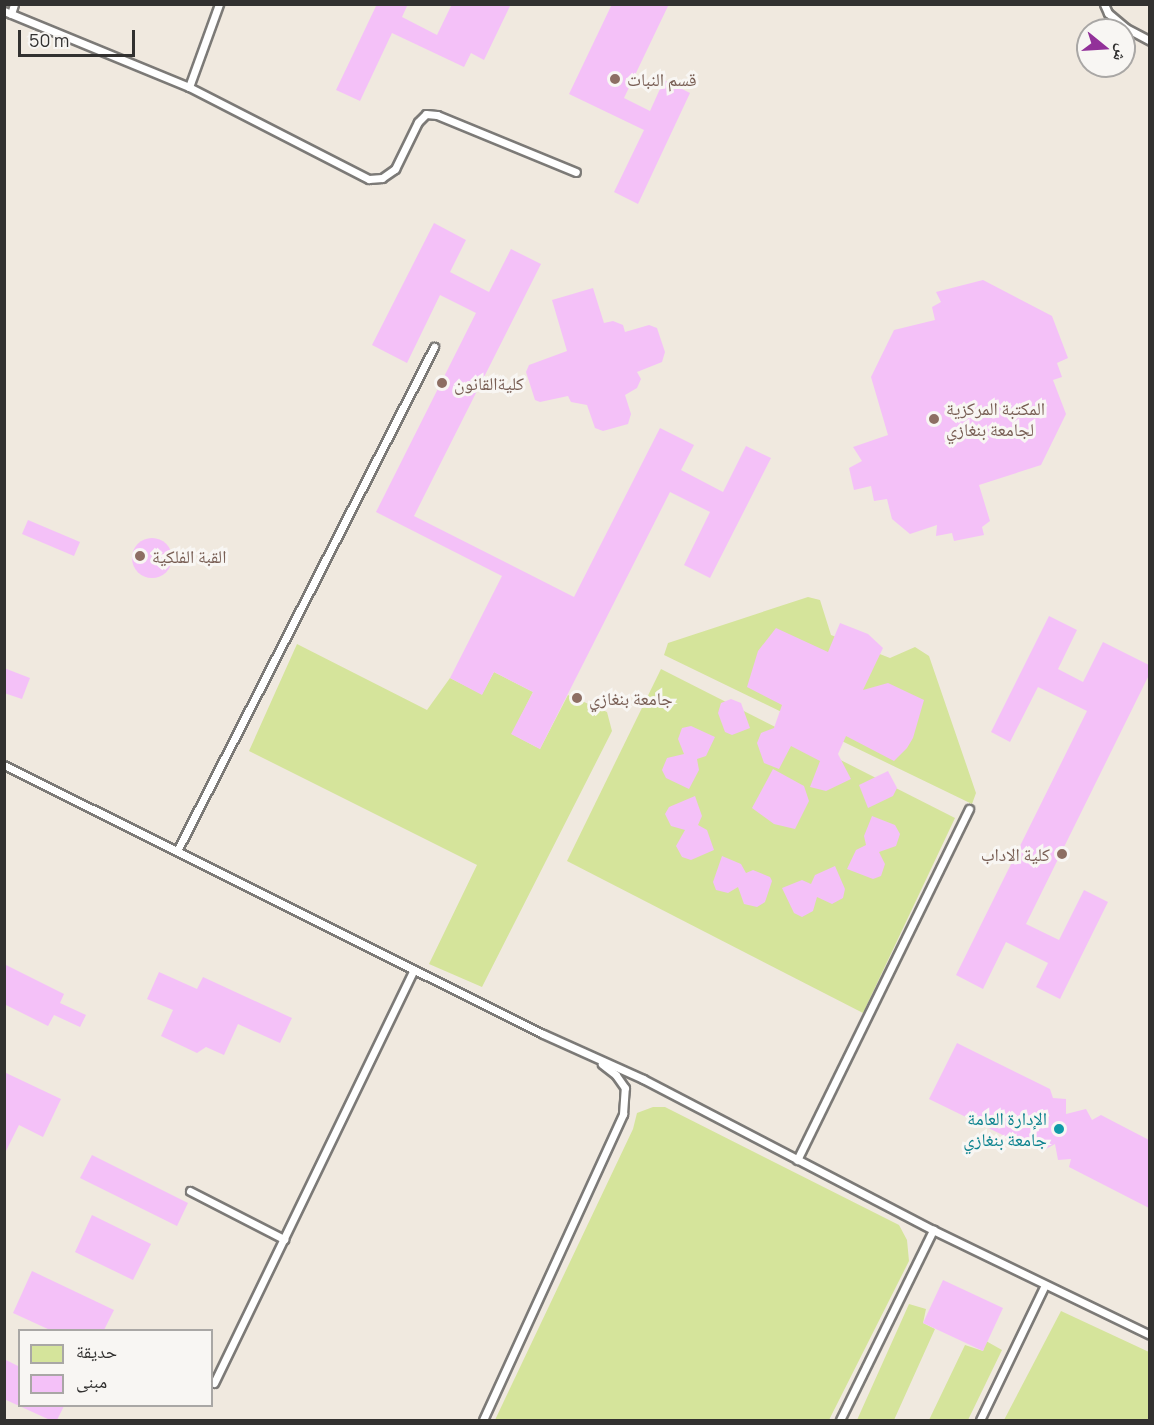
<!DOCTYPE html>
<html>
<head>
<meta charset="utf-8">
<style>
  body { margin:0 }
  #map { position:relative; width:1154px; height:1425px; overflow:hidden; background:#f8f6f3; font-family:Manrope,"Noto Naskh Arabic",sans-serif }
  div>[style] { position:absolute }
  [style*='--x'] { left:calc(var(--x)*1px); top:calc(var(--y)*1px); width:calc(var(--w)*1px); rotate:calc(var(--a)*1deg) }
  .built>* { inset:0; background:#f0e9df }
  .green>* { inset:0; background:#d5e49b }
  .building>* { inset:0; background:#f4c1f8 }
  .round { border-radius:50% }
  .roads { filter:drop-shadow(2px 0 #7c7a77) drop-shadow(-2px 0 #7c7a77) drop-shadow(0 2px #7c7a77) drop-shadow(0 -2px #7c7a77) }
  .lane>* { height:7px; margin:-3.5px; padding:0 3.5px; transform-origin:3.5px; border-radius:3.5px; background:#fff }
  .dots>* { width:16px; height:16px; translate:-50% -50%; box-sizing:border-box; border:3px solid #f8f6f3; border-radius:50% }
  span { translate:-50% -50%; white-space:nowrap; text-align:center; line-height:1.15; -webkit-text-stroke:6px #f8f6f3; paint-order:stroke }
  .education-label { font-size:18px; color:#785e54 }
  .left { translate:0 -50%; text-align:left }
  .right { translate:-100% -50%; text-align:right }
  .culture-label { font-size:18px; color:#0d838f }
  .frame { position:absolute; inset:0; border:6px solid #323130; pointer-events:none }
  .legend { position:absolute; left:18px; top:1329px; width:195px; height:78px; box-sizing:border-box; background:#f8f6f3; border:2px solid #a9a7a5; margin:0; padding:8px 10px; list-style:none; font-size:18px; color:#323130 }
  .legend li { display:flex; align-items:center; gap:12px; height:30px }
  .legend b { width:30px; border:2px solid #a9a7a5 }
  .north { position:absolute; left:1076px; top:18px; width:60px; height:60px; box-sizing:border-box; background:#f8f6f3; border:2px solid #a9a7a5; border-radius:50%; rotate:108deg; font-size:16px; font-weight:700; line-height:24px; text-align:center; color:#323130 }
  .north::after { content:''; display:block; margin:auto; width:21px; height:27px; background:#923199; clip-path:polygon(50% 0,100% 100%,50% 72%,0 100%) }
  .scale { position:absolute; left:18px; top:30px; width:117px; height:27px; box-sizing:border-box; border:3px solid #323130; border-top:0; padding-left:8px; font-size:18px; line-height:21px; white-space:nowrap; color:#323130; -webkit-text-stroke:4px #f8f6f3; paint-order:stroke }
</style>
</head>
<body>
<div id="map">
  <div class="built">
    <div style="clip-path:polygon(evenodd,5px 5px,1149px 5px,1149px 1420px,5px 1420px,5px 5px,1088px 30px,1124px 30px,1124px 66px,1088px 66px,1088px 30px,5px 5px,20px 1330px,212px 1330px,212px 1406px,20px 1406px,20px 1330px)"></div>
  </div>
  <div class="green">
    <div style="clip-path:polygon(808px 597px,820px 600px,831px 635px,890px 658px,915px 647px,929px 656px,976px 793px,972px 804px,664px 655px,668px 643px)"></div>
    <div style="clip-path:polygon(297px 644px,427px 710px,450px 678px,482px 694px,494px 672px,533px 692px,512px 734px,540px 749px,568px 695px,607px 712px,612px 731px,482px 987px,429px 964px,477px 865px,249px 751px)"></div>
    <div style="clip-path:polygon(661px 669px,955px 818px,863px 1013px,567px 861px)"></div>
    <div style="clip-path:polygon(653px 1107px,665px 1107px,899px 1225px,907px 1240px,909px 1261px,829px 1420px,495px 1420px,633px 1129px,637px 1113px)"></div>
    <div style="clip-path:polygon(909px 1304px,926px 1309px,923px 1323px,935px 1329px,894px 1420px,857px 1420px)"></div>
    <div style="clip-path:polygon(1061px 1311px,1149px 1352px,1149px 1420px,1004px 1420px)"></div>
    <div style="clip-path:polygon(986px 1341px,1002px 1350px,968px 1420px,929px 1420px,965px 1345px,983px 1351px)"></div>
  </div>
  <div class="building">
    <div style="clip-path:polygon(377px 4px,408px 4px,402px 17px,437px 35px,452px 4px,511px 4px,484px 60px,471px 53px,464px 67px,392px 33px,360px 101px,336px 90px)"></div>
    <div style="clip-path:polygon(612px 4px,669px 4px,624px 98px,650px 111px,664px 80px,690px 93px,638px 204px,614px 192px,644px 130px,569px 94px)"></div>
    <div style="clip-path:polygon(434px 223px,466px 240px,450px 272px,489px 292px,511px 249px,541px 264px,414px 516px,574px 597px,660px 428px,694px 445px,681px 470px,723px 492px,746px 446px,771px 458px,710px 578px,684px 565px,710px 512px,670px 492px,540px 749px,511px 734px,533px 692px,494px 672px,482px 695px,450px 678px,502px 576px,376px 512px,476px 313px,440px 295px,407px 363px,372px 345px)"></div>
    <div style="clip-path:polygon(983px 280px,1052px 316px,1068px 358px,1057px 363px,1062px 377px,1053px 380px,1066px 414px,1041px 465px,979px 485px,990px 521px,982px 527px,984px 535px,954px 541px,952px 533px,936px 536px,937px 525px,910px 534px,892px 519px,887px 499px,874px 501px,871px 486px,854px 490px,849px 468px,862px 461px,853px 447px,888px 435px,871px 377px,894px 330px,935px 320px,932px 307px,941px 302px,936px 292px)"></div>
    <div style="clip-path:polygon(593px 288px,604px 323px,613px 321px,623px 325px,625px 332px,649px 325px,657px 328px,665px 352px,662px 362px,637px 372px,641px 379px,637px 388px,625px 395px,631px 414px,628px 424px,603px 431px,595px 428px,587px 405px,571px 402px,568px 396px,540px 402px,535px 400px,526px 372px,529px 365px,567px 351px,552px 300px)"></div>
    <div style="clip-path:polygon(28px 520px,80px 542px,74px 556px,22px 534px)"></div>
    <div class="round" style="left:132px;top:538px;width:40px;height:40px"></div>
    <div style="clip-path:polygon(1049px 616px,1077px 630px,1058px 669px,1083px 682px,1103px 642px,1149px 665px,1149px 675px,1026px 924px,1059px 940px,1084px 890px,1108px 902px,1060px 999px,1036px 987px,1048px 963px,1006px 942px,983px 989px,956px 975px,1087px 711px,1038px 687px,1010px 742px,991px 732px)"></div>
    <div style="clip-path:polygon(840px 623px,868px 634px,883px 648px,863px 690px,888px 683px,924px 700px,913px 738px,907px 748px,894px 761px,846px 736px,838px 754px,851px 779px,826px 791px,810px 787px,820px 761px,791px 746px,779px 769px,764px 763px,757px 743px,761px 733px,774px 728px,782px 705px,747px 687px,758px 651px,776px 628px,828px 652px)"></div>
    <div style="clip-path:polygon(4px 668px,30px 678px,22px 699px,4px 693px)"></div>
    <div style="clip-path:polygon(731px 699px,741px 703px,750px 728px,732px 735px,725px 732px,718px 713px,721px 703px)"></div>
    <div style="clip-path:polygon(691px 726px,715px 737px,706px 756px,697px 759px,699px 770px,689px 789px,666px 778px,662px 770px,667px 758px,684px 754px,678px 739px,682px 728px)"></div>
    <div style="clip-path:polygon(773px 769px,804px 786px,809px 801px,795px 829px,774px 824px,752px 808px)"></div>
    <div style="clip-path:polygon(888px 771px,897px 788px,893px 796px,868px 808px,859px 785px)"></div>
    <div style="clip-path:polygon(695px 796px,702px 816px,698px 825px,707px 830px,714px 850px,691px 860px,682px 857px,676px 846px,685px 830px,671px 826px,665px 814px,669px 807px)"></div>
    <div style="clip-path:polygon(872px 816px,895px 825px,900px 834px,896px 846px,879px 852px,885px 864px,881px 876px,873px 879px,847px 869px,856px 850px,866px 845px,864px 836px)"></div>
    <div style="clip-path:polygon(722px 856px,741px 864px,746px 873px,753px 870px,770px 877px,772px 881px,765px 902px,757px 907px,744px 904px,738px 887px,728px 893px,716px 890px,713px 882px)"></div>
    <div style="clip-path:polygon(835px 866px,845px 889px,843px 898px,832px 904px,817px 897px,813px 911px,802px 917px,794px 913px,782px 888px,802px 880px,811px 884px,815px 875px)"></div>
    <div style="clip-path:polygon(4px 964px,64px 994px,60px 1003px,86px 1015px,80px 1027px,54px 1015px,48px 1026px,4px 1004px)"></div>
    <div style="clip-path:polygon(159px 972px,197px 989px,203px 977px,292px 1018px,280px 1043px,238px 1024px,224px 1055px,206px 1047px,197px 1053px,161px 1036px,173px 1010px,147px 999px)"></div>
    <div style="clip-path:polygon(957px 1043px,1050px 1089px,1053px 1098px,1066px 1099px,1066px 1114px,1086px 1109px,1092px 1120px,1101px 1115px,1149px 1140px,1149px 1208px,1069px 1167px,1071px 1159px,1058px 1160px,1055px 1144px,1042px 1151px,1028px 1138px,1023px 1145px,929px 1099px)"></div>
    <div style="clip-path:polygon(4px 1072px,61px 1099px,43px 1137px,19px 1125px,4px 1155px)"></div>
    <div style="clip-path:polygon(92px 1155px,188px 1203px,177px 1226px,80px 1178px)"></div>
    <div style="clip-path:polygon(92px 1215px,151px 1244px,133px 1280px,75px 1252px)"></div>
    <div style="clip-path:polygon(32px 1271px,114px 1310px,104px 1330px,50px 1330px,13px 1313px)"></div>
    <div style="clip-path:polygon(943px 1280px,1003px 1308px,983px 1351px,923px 1323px)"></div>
    <div style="clip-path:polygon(4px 1359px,20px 1367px,20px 1406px,64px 1406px,57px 1420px,50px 1420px,4px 1399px)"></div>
  </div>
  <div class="roads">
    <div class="lane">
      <div style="--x:1104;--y:4;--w:10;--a:66"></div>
      <div style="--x:1108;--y:13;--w:23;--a:40"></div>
      <div style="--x:1126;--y:28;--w:27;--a:28"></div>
      <div style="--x:4;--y:11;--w:200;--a:22.3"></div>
      <div style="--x:189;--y:87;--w:202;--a:27.1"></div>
      <div style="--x:369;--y:179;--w:13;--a:-4"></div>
      <div style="--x:382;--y:178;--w:16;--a:-35"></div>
      <div style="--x:395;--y:169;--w:52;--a:-63.9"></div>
      <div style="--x:418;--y:122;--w:11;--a:-45"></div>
      <div style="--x:426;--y:114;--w:11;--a:5"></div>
      <div style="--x:437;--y:115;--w:150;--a:22.3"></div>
      <div style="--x:11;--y:14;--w:10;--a:-73"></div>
      <div style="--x:189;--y:87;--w:88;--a:-70.1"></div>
      <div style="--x:4;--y:765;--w:602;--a:26.52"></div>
      <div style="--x:543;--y:1034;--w:110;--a:24.2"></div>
      <div style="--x:643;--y:1079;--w:327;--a:27.5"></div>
      <div style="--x:933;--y:1230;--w:241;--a:25.8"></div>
      <div style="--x:177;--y:851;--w:566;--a:-62.98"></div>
      <div style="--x:797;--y:1160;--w:391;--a:-63.9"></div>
      <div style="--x:190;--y:1191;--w:106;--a:27.1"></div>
      <div style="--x:214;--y:1383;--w:459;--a:-64.2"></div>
      <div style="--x:483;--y:1420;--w:337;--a:-65.4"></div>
      <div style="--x:623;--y:1114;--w:26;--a:-86"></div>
      <div style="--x:625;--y:1088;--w:16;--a:-125"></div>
      <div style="--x:616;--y:1075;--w:18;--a:-142"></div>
      <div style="--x:840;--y:1420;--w:212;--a:-63.9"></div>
      <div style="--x:980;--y:1420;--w:150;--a:-64.3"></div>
    </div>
  </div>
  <div class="dots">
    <div style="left:615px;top:79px;background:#8d6e63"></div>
    <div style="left:442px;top:383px;background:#8d6e63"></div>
    <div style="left:934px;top:419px;background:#8d6e63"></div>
    <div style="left:140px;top:556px;background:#8d6e63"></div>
    <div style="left:577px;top:698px;background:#8d6e63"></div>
    <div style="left:1062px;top:854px;background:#8d6e63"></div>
    <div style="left:1059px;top:1129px;background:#0f9aa8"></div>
  </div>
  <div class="education-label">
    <span class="left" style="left:627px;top:79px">قسم النبات</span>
    <span class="left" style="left:454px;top:383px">كليةالقانون</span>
    <span class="left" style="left:946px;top:419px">المكتبة المركزية<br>لجامعة بنغازي</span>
    <span class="left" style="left:152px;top:556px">القبة الفلكية</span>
    <span class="left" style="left:589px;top:698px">جامعة بنغازي</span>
    <span class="right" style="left:1050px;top:854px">كلية الاداب</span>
  </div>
  <div class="culture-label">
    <span class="right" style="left:1047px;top:1129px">الإدارة العامة<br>جامعة بنغازي</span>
  </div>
  <div class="frame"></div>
  <ul class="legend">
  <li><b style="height:16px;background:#d5e49b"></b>حديقة</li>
  <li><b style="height:16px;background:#f4c1f8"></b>مبنى</li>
  </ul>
  <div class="north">ش</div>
  <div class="scale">50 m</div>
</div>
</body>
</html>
